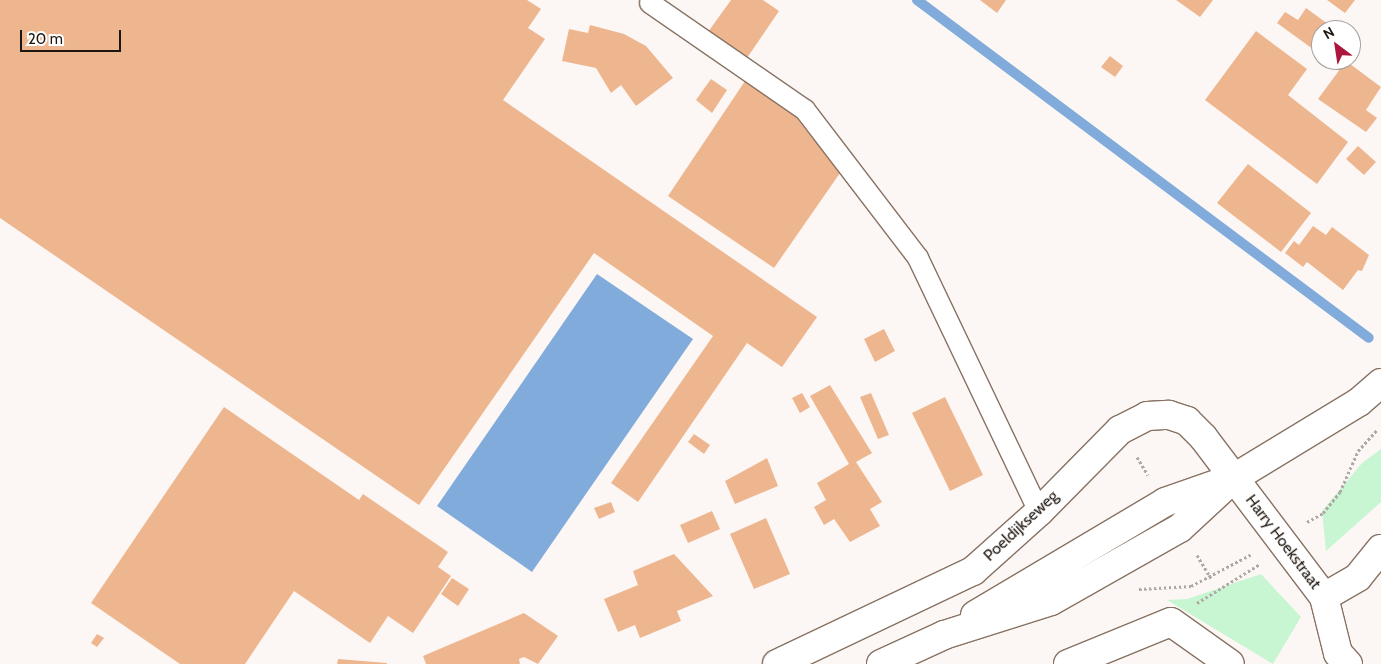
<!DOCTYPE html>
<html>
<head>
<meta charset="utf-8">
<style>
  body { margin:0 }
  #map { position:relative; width:1381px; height:664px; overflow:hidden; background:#fcf7f4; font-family:Cabin,sans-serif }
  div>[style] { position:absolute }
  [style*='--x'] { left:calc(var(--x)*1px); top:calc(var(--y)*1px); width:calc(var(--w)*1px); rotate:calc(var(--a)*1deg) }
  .green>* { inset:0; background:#c8f6d3 }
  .water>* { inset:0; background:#80abdb }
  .stream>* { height:10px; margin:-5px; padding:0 5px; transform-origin:5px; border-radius:5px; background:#80abdb }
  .building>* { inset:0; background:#eeb68e }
  .path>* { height:3px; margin-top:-1.5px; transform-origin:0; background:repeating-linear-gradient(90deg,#aea8a4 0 2.5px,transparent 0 5px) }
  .roads { filter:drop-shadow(1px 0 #887263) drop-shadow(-1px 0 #887263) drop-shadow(0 1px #887263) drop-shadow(0 -1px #887263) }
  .lane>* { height:20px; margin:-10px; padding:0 10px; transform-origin:10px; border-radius:10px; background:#fff }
  .street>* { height:28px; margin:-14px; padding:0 14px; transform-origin:14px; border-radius:14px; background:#fff }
  .secondary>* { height:28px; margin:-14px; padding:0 14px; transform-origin:14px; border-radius:14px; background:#fff }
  span { translate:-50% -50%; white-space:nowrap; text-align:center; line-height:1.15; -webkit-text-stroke:5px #fff; paint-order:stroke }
  .street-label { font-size:16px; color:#1d150f }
  .north { position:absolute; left:1311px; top:20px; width:50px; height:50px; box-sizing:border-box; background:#fff; border:1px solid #a5a19f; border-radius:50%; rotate:329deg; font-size:14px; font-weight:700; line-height:20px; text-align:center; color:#1d150f }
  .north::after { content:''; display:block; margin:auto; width:18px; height:22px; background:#ab163d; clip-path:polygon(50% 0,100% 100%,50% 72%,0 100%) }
  .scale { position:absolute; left:20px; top:30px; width:101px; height:22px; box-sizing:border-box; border:2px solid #1d150f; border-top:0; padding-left:6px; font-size:15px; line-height:18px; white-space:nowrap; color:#1d150f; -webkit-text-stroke:4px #fff; paint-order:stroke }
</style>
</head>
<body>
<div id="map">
  <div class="green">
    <div style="clip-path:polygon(1381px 449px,1381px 502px,1326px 551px,1322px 511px,1362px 463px)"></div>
    <div style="clip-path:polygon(1261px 574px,1301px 617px,1273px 664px,1167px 600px,1187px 599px)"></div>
  </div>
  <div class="water">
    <div style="clip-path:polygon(597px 274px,693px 339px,532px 572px,437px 506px)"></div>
  </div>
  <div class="stream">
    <div style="--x:917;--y:0;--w:564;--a:36.79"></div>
  </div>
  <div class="building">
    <div style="clip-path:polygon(0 0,527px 0,541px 9px,528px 28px,545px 39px,503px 100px,817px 317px,782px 367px,747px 343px,638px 502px,611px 483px,713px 336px,594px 253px,419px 505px,0 218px)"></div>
    <div style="clip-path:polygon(731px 0,763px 0,779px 11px,747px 58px,708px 32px)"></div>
    <div style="clip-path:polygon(980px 0,1006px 0,997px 13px)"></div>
    <div style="clip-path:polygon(1176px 0,1213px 0,1200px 17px)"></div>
    <div style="clip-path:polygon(1327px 0,1355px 0,1345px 13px)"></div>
    <div style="clip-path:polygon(1306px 8px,1336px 30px,1321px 30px,1321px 55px,1277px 23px,1285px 12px,1298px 20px)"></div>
    <div style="clip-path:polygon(590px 25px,624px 34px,646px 46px,673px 78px,636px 106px,621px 85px,611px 93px,596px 68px,562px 61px,569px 29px,588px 33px)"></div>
    <div style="clip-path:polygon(1256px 31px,1307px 69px,1288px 95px,1348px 142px,1317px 184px,1205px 100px)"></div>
    <div style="clip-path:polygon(1110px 56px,1123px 66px,1115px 77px,1101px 67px)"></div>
    <div style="clip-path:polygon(1346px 61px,1381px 87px,1366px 110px,1377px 118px,1366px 132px,1318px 99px)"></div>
    <div style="clip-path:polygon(711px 79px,727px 90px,712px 113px,696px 100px)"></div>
    <div style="clip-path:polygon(745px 81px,795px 116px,840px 173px,774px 268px,668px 196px)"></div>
    <div style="clip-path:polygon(1358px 146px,1376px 162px,1364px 175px,1346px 159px)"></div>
    <div style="clip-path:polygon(1248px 164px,1311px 213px,1281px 252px,1217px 203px)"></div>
    <div style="clip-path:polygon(1313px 226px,1326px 235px,1332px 227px,1369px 255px,1362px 271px,1358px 270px,1343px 290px,1307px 262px,1303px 267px,1285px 253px,1294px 241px,1299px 245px)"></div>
    <div style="clip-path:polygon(884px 329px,895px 351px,875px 362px,864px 339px)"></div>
    <div style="clip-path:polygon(830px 385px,872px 453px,856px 462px,882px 502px,870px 509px,880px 526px,850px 542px,834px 519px,824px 525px,814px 507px,826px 500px,817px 483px,849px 464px,810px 396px)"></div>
    <div style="clip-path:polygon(802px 393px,810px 407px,800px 413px,792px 398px)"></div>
    <div style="clip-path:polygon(871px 393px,889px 435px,878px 439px,860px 397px)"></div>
    <div style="clip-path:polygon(945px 397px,983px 475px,950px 491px,912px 413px)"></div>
    <div style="clip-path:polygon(224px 407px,359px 500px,363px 494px,448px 552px,438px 567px,451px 576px,413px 633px,388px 616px,370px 643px,294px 591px,245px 664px,180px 664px,91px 603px)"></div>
    <div style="clip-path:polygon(694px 434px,710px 445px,704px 454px,688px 442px)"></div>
    <div style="clip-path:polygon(767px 458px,778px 486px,735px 504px,725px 481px)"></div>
    <div style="clip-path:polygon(611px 502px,615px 512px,599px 519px,594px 508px)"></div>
    <div style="clip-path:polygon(712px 511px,720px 529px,688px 543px,680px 525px)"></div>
    <div style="clip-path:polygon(766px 518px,790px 574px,754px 589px,730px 534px)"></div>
    <div style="clip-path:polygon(674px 554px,713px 596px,677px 611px,681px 621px,640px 638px,635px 625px,618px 632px,604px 599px,638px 585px,633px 571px)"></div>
    <div style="clip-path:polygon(452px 578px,469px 589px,458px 606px,441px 594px)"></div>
    <div style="clip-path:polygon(524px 613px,558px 636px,538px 664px,524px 657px,519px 659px,520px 664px,426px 664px,423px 656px)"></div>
    <div style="clip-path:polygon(97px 634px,104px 638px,97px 647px,91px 643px)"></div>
    <div style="clip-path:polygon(338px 659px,387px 663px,387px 664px,337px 664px)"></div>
  </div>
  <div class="path">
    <div style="--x:1137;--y:457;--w:21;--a:59"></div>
    <div style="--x:1307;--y:522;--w:18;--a:-29"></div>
    <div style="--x:1323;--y:513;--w:27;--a:-51"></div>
    <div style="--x:1340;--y:492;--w:45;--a:-66.3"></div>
    <div style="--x:1358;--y:451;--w:28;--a:-48"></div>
    <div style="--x:1197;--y:555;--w:27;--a:59"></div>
    <div style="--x:1139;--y:589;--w:52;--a:-3.3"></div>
    <div style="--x:1191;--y:586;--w:69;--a:-27.7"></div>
    <div style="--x:1197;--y:603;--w:74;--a:-31.8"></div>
  </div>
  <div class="roads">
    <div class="lane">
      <div style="--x:650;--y:3;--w:188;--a:34.6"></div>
      <div style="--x:805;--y:110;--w:186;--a:52.6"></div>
      <div style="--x:918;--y:258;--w:281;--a:64.5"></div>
    </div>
    <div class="street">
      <div style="--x:1324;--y:597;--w:39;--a:-30"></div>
      <div style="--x:1358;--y:577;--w:36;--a:-51"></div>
      <div style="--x:777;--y:664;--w:217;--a:-25.4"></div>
      <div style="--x:973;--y:571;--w:89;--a:-41.8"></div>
      <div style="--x:1039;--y:512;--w:115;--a:-45.4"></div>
      <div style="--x:1120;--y:430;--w:30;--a:-27"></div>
      <div style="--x:1147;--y:416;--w:22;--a:-3"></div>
      <div style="--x:1169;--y:415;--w:19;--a:18"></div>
      <div style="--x:1187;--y:421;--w:23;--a:45"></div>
      <div style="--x:1203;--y:437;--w:201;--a:52.9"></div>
      <div style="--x:1324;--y:597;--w:58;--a:76"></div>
      <div style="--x:1338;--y:653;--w:15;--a:48"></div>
      <div style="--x:1068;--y:664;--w:111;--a:-22.2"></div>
      <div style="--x:1171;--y:622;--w:72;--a:35.4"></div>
    </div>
    <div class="secondary">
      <div style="--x:975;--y:615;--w:221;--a:-30.7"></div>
      <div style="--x:1165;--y:502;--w:60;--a:-19.3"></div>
      <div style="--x:881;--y:664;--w:69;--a:-24.7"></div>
      <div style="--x:944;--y:635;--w:112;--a:-17.6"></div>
      <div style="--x:1051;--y:601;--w:148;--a:-29.5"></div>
      <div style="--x:1180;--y:528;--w:74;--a:-42.8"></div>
      <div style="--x:1234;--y:478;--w:146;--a:-31.3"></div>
      <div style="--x:1359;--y:402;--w:29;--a:-41"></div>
    </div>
  </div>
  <div class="street-label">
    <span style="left:1021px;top:526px;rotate:-43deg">Poeldijkseweg</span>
    <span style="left:1283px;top:542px;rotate:53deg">Harry Hoekstraat</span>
  </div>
  <div class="north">N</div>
  <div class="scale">20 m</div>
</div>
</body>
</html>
